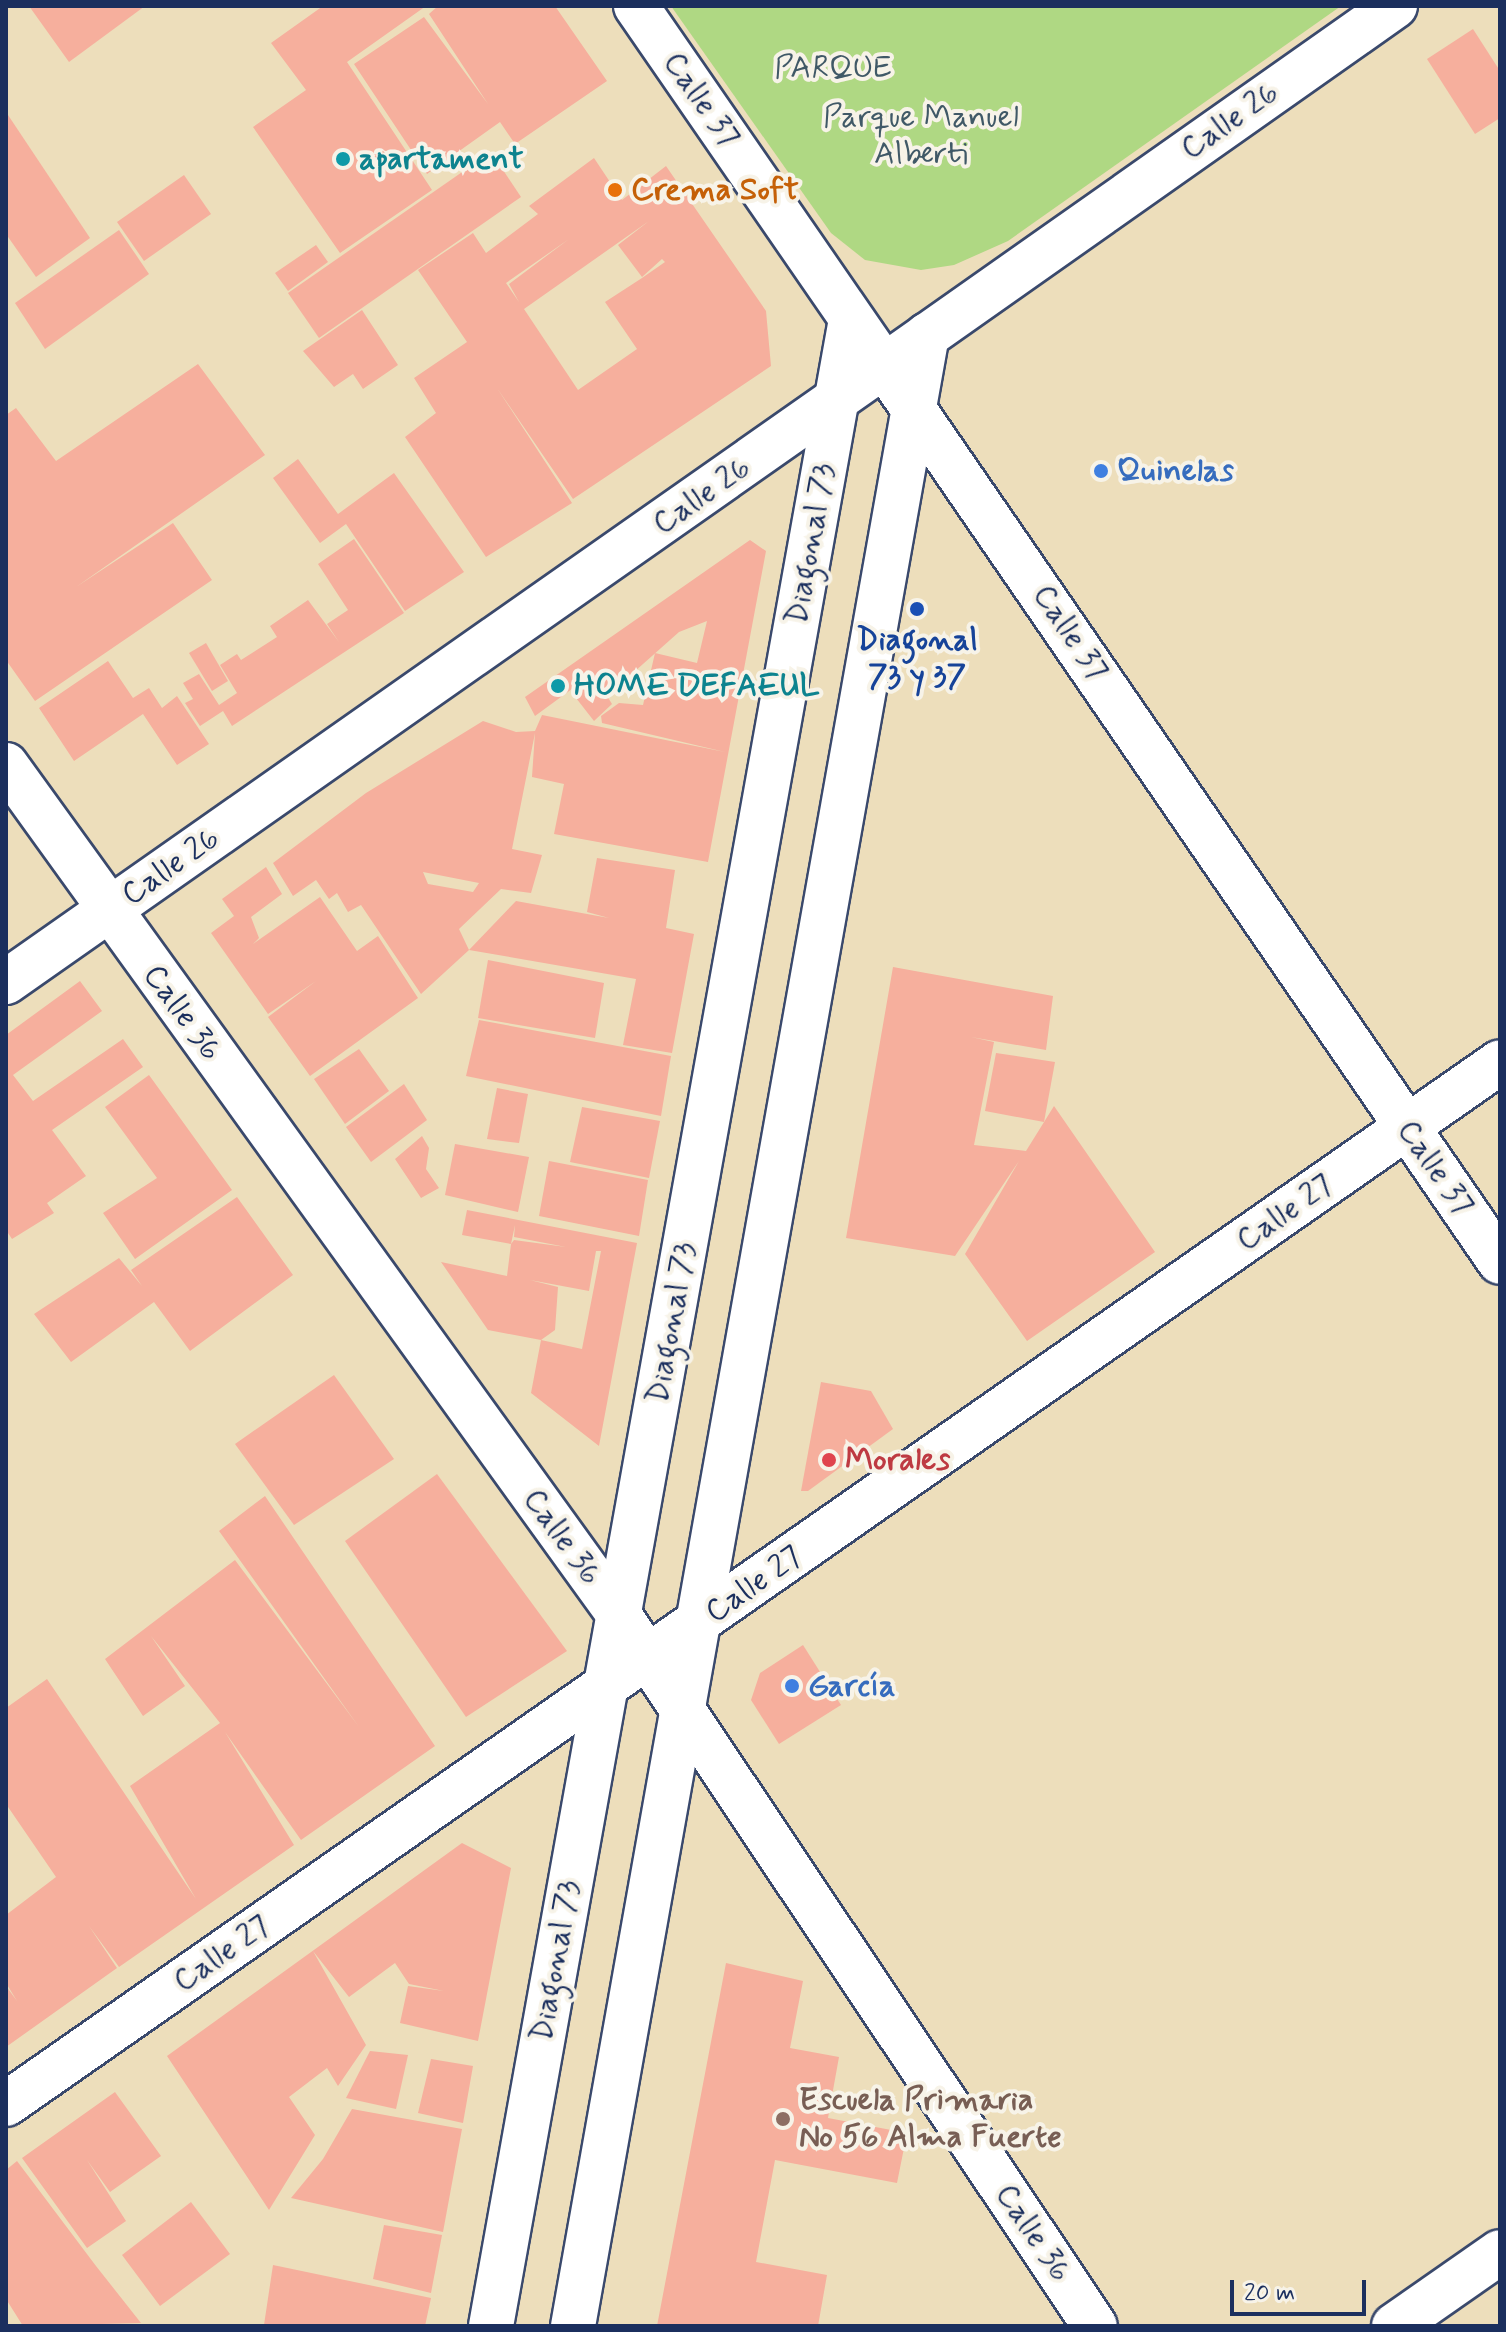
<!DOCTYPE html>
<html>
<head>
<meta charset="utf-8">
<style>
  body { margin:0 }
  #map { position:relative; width:1506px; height:2332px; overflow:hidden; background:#eddebb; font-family:Mynerve,sans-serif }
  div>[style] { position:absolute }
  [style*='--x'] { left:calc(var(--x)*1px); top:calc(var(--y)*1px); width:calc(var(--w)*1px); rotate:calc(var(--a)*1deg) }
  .green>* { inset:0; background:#afd883 }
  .building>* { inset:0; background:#f6af9d }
  .roads { filter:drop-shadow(2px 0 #3a496c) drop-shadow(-2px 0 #3a496c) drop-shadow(0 2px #3a496c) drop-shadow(0 -2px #3a496c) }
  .street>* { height:44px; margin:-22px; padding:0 22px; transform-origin:22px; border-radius:22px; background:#fff }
  .secondary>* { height:44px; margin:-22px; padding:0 22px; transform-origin:22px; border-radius:22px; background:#fff }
  .dots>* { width:22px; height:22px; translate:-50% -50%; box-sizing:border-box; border:4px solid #f7f3e8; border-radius:50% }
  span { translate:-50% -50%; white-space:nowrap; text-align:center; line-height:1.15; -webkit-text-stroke:8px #f7f3e8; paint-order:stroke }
  .park-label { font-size:32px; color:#405967 }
  .street-label { font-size:32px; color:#1b2f5e }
  .culture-label { font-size:32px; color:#0d838f; font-weight:700 }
  .left { translate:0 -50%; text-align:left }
  .food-label { font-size:32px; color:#c56008; font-weight:700 }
  .shop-label { font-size:32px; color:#366cbe; font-weight:700 }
  .transit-label { font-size:32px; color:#164399; font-weight:700 }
  .health-label { font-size:32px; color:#be3a42; font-weight:700 }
  .education-label { font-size:32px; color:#785e54; font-weight:700 }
  .frame { position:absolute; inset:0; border:8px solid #1b2f5e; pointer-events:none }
  .scale { position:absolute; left:1230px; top:2280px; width:136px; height:36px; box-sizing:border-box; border:4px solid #1b2f5e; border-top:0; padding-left:10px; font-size:24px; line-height:28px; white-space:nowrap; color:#1b2f5e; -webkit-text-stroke:6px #f7f3e8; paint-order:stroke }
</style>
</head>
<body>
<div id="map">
  <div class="green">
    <div style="clip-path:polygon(671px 6px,1341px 6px,1008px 241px,954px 265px,921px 270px,865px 260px,831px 233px)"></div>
  </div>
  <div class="building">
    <div style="clip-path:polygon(29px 6px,145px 6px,69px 62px)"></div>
    <div style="clip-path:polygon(323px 6px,426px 6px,347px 62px,432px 190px,340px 253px,253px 127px,306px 90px,271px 43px)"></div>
    <div style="clip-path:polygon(438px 6px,555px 6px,607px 81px,515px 144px,500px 122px,427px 174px,354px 64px,424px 17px,488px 104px,429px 14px)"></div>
    <div style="clip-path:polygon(1473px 29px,1500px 71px,1500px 118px,1475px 134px,1427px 59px)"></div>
    <div style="clip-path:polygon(6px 112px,90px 238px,36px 277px,6px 234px)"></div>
    <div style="clip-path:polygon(491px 152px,521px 197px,319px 338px,288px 293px)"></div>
    <div style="clip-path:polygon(evenodd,594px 158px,622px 200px,666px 166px,766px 311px,771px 366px,573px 499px,497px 388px,572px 503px,486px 557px,405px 437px,436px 413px,414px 378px,467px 342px,418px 270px,473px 233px,486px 253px,538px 214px,529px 206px,594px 158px,649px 221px,618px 245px,642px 277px,662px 259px,665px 262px,642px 278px,605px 302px,637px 349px,578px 390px,524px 309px,649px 221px,594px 158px,569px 239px,509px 284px,519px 302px,506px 283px,569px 239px)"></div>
    <div style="clip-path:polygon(184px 175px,211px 214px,144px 261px,117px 222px)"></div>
    <div style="clip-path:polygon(119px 230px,149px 274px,45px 349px,15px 303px)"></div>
    <div style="clip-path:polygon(316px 245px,328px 262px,288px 291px,275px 273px)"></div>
    <div style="clip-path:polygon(362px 310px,398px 365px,363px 389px,353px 374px,334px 387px,303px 351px)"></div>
    <div style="clip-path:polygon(198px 364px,265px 455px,76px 587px,173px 523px,212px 580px,35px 701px,6px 660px,6px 415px,16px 408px,56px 461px)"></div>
    <div style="clip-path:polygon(298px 459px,338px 514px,394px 473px,464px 572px,405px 611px,346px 524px,320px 543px,273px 478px)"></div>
    <div style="clip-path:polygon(354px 539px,404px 613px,232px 726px,223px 711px,200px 726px,185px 703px,193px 699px,183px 683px,199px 674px,219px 705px,237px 693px,220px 665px,237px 654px,241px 660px,277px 637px,270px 626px,308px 600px,339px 642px,327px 624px,348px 610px,318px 564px)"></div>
    <div style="clip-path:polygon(evenodd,750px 540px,766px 551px,708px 862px,554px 834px,564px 784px,532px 777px,535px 733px,512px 849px,542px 855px,531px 893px,501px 889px,459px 929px,469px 950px,421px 994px,361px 905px,348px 912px,337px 893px,329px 899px,316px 880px,293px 896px,273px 863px,366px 793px,483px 721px,516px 732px,535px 731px,542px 715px,725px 752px,602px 723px,601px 716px,619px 703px,643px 705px,655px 653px,697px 663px,707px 621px,679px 632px,607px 696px,612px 704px,594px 721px,576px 698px,591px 675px,535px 716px,525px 697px,750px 540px,423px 872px,479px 883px,473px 892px,428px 884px,423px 872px)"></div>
    <div style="clip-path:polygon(206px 643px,228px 681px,212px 691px,189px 653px)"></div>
    <div style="clip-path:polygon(108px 661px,133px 698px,149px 688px,162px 708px,177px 696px,209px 744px,177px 765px,143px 714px,74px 761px,39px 708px)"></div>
    <div style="clip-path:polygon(597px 858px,675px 870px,666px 928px,694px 934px,672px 1053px,623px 1045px,636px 979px,469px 950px,516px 901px,609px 918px,587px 912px)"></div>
    <div style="clip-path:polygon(266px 867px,282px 894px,251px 917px,259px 938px,253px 944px,320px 897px,357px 951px,378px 936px,418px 998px,310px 1076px,268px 1017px,316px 981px,268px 1014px,211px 933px,234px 916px,222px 899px)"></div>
    <div style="clip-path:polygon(488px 960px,604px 983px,595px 1038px,478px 1018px)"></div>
    <div style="clip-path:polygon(893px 967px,1053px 996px,1046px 1050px,971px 1037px,994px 1042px,974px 1145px,1026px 1151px,1054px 1106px,1155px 1252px,1027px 1341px,965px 1254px,1019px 1161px,955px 1256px,846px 1238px)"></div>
    <div style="clip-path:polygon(80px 981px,102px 1011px,13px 1075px,33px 1101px,123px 1039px,143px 1067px,52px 1130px,86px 1176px,47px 1203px,54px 1213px,12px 1239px,6px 1230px,6px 1035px)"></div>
    <div style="clip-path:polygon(479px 1020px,671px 1056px,661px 1116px,466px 1076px)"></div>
    <div style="clip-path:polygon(359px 1049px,389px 1091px,345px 1124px,314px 1079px)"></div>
    <div style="clip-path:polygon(996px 1053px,1055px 1062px,1044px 1122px,985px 1111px)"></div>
    <div style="clip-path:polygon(149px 1075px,232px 1190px,135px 1259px,103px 1213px,157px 1178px,105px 1107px)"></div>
    <div style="clip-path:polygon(404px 1084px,427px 1120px,371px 1162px,346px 1127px)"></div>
    <div style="clip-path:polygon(497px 1088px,528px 1094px,519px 1143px,487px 1139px)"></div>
    <div style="clip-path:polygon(582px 1107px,660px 1121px,649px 1178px,570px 1162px)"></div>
    <div style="clip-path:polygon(422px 1136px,429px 1148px,426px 1169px,439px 1188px,421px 1198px,395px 1159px)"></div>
    <div style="clip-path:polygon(455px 1144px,529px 1157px,518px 1212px,445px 1195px)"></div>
    <div style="clip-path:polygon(549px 1161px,648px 1180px,639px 1236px,539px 1216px)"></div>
    <div style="clip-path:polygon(237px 1197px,293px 1275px,190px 1351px,154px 1302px,71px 1362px,34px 1314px,119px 1258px,142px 1286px,131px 1270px)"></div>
    <div style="clip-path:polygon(evenodd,467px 1210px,637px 1243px,599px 1446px,531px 1393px,541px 1340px,582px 1349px,601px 1251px,596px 1251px,589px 1291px,530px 1280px,558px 1287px,555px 1330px,541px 1340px,488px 1330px,441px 1262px,507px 1276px,511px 1244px,462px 1235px,467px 1210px,515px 1225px,514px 1237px,566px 1247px,514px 1240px,511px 1244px,515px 1225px)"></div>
    <div style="clip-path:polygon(334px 1375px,394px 1459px,294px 1525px,235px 1444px)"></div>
    <div style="clip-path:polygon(821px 1382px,871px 1391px,893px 1429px,808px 1491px,801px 1491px)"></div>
    <div style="clip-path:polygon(437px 1474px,567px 1651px,466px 1717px,345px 1541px)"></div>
    <div style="clip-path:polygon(265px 1496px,435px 1746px,301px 1840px,225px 1732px,294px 1845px,119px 1967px,89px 1926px,117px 1968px,6px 2047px,6px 1986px,17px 2001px,6px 1983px,6px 1915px,56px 1877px,6px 1804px,6px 1708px,47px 1679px,196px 1899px,130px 1786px,220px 1723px,151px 1636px,185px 1686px,143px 1716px,105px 1659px,235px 1560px,359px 1727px,219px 1531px)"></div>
    <div style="clip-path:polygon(803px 1645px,841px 1705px,779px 1744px,751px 1700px,760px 1673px)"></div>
    <div style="clip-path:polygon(462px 1843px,511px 1868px,478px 2041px,400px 2023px,408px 1986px,444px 1991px,409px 1984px,395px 1963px,349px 1997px,313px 1951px,366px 2045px,338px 2086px,327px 2068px,289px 2097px,315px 2135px,269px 2210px,167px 2056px)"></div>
    <div style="clip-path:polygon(726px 1963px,803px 1981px,790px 2048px,839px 2057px,828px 2118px,907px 2133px,897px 2183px,775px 2160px,756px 2262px,827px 2275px,818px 2326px,657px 2326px)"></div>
    <div style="clip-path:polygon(370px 2051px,408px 2055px,396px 2109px,346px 2098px)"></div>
    <div style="clip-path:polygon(431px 2059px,473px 2066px,463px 2123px,418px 2113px)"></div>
    <div style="clip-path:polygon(115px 2092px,161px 2156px,110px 2192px,87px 2160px,126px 2221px,87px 2248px,22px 2158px)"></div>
    <div style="clip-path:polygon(352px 2109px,462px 2129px,443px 2232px,291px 2198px,323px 2159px)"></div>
    <div style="clip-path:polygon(17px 2161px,96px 2266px,141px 2323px,23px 2326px,6px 2299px,6px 2170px)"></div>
    <div style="clip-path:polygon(191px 2202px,230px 2254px,160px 2306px,122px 2255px)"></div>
    <div style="clip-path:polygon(384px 2225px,442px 2235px,431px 2293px,373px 2279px)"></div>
    <div style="clip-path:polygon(273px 2265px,431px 2298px,425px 2326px,264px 2325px)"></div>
  </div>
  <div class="roads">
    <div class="street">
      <div style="--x:6;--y:765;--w:1049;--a:54.19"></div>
      <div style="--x:620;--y:1616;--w:854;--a:56.22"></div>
      <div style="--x:6;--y:982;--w:1073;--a:-35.05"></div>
      <div style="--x:884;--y:366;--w:1087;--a:55.49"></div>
      <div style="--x:6;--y:2104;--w:1821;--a:-34.89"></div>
      <div style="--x:1394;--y:2326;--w:129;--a:-34.9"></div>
    </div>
    <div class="secondary">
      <div style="--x:636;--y:6;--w:437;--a:55.4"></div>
      <div style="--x:884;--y:366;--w:625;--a:-35.16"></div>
      <div style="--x:491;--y:2326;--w:2038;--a:-79.83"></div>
      <div style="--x:573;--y:2326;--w:2022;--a:-79.92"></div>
    </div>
  </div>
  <div class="dots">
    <div style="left:343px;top:159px;background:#0f9aa8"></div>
    <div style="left:615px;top:190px;background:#e8710a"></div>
    <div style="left:1101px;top:471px;background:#3f7fe0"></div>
    <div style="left:917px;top:609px;background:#1a4fb4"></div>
    <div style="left:558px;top:686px;background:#0f9aa8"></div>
    <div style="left:829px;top:1460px;background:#e0444e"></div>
    <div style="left:792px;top:1686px;background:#3f7fe0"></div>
    <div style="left:783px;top:2119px;background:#8d6e63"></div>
  </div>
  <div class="park-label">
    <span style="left:833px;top:68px">PARQUE</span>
    <span style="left:921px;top:136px">Parque Manuel<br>Alberti</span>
  </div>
  <div class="street-label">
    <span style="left:701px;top:100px;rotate:55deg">Calle 37</span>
    <span style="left:1230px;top:121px;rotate:-35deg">Calle 26</span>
    <span style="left:702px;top:496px;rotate:-35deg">Calle 26</span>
    <span style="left:811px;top:544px;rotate:-80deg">Diagonal 73</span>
    <span style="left:1070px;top:633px;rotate:56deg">Calle 37</span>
    <span style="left:171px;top:867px;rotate:-35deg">Calle 26</span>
    <span style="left:182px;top:1013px;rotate:54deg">Calle 36</span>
    <span style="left:1435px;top:1168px;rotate:55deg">Calle 37</span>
    <span style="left:1285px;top:1213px;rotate:-35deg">Calle 27</span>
    <span style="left:672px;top:1323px;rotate:-80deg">Diagonal 73</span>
    <span style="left:562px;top:1537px;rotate:54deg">Calle 36</span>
    <span style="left:754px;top:1585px;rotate:-35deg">Calle 27</span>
    <span style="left:222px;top:1954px;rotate:-35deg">Calle 27</span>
    <span style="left:556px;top:1961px;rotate:-80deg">Diagonal 73</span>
    <span style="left:1033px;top:2233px;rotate:56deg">Calle 36</span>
  </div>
  <div class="culture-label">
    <span class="left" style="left:359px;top:159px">apartament</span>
    <span class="left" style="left:574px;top:686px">HOME DEFAEUL</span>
  </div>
  <div class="food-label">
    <span class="left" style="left:631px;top:190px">Crema Soft</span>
  </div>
  <div class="shop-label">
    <span class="left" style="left:1117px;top:471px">Quinelas</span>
    <span class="left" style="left:808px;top:1686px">García</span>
  </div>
  <div class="transit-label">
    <span style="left:917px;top:659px">Diagonal<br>73 y 37</span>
  </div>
  <div class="health-label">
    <span class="left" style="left:845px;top:1460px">Morales</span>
  </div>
  <div class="education-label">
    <span class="left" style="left:799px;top:2119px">Escuela Primaria<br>No 56 Alma Fuerte</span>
  </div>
  <div class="frame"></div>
  <div class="scale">20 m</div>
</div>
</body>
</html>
